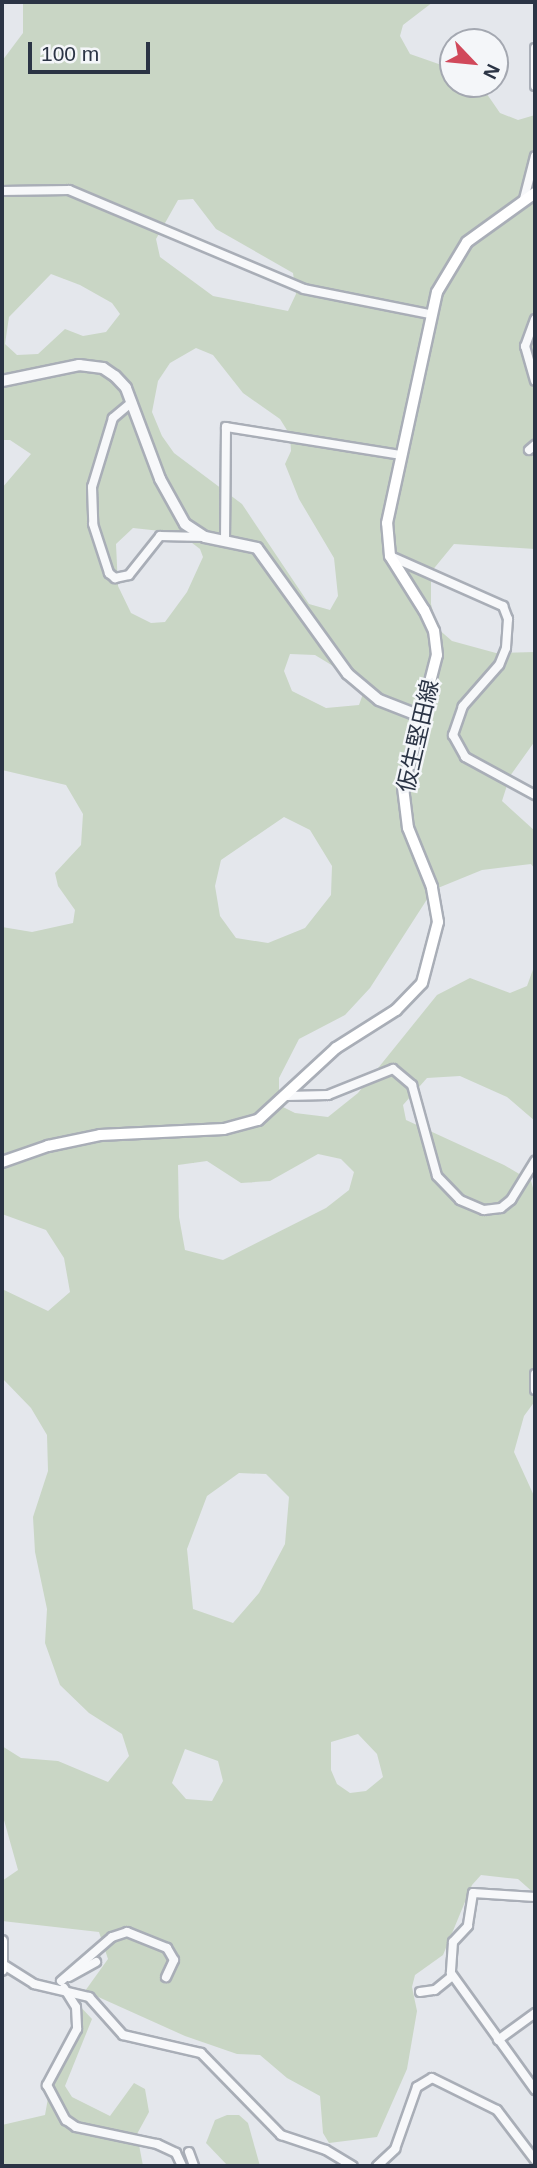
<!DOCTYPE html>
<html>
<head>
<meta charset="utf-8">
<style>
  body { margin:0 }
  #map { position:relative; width:537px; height:2168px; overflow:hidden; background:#e4e7ec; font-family:Helvetica,"Noto Sans JP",sans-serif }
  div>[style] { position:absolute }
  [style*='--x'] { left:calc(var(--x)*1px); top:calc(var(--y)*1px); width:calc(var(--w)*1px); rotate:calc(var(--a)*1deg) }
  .green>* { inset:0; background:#c9d6c5 }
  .roads { filter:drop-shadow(2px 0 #a9aeb7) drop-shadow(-2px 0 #a9aeb7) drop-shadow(0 2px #a9aeb7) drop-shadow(0 -2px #a9aeb7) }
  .minor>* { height:8px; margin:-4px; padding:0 4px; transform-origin:4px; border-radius:4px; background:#f7f8fa }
  .tertiary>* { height:10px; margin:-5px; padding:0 5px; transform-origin:5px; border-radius:5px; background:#f7f8fa }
  .secondary>* { height:10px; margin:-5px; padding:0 5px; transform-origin:5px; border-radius:5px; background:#fff }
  span { translate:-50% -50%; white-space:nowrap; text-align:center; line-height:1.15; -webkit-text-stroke:5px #f4f6f9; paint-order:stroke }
  .street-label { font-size:23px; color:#2b3445 }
  .frame { position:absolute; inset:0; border:4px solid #2b3445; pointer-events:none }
  .north { position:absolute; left:439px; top:28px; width:70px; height:70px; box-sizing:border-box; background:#f4f6f9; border:2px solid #a4a8b1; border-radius:50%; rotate:116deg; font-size:19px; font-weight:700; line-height:28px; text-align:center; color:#2b3445 }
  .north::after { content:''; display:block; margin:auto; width:24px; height:32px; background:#d1495b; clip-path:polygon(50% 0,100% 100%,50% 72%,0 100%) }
  .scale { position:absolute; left:28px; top:42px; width:122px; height:32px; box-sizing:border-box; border:4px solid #2b3445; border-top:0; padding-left:9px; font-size:21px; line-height:24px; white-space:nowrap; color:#2b3445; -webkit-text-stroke:5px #f4f6f9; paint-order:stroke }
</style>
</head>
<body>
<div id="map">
  <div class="green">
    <div style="clip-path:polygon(evenodd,23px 2px,433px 2px,403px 25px,400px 36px,410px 54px,453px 69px,453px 84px,480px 84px,500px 113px,518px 120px,535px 115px,535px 549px,454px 544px,431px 572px,431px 604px,437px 628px,452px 641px,496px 653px,535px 652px,535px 741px,510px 776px,502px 801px,535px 831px,535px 869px,531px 864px,482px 870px,433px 890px,370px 988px,345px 1015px,299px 1039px,279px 1078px,279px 1105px,295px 1113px,328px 1117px,358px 1093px,437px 995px,470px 978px,510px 993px,527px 986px,535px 964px,535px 1121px,507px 1097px,460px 1076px,427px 1078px,403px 1105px,406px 1120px,504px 1165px,531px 1181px,535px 1195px,535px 1401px,524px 1416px,514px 1452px,535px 1498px,535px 1894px,518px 1879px,481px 1875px,472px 1885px,443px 1955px,415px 1975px,412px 1987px,417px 2011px,407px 2069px,377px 2137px,329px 2143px,323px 2133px,320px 2096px,287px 2078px,260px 2055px,237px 2054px,185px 2036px,85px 1991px,108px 1959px,99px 1932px,2px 1921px,2px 1881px,18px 1870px,2px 1813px,2px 1746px,21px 1758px,58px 1761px,108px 1782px,129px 1756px,122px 1734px,89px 1713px,60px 1685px,45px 1643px,47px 1609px,35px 1552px,33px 1517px,48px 1471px,47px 1435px,31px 1408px,2px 1378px,2px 1289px,48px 1311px,70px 1292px,64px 1258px,46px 1230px,2px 1214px,2px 927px,32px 932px,73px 923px,75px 910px,58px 886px,55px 873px,81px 845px,83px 814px,66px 785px,2px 770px,2px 488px,31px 454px,10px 440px,2px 440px,2px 61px,23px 33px,23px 2px,193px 199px,216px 229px,293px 273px,296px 294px,288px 311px,213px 296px,160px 257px,156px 239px,178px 200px,193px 199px,23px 2px,51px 274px,80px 285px,112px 303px,120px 314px,106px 332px,83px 336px,65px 329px,38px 354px,17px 355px,5px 344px,9px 317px,51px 274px,23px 2px,196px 348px,213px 355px,243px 393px,280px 419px,290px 435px,291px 451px,285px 464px,299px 499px,334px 558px,338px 596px,330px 610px,309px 604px,242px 504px,174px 453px,162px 436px,152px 412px,158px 381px,170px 363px,196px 348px,23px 2px,133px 528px,179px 533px,200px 549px,203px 557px,187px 592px,165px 622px,151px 623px,131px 613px,118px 586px,116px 544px,133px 528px,23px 2px,290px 654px,315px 655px,356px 680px,364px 691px,359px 705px,326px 708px,292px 691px,284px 671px,290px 654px,23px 2px,284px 817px,310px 830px,332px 866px,331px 895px,305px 928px,268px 943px,236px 938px,220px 916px,215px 886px,221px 860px,284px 817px,23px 2px,318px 1154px,341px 1159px,354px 1172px,349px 1190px,326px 1208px,223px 1260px,185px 1250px,179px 1217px,178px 1165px,207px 1161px,241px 1183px,270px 1181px,318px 1154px,23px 2px,239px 1473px,266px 1474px,289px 1497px,285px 1544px,259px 1593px,233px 1623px,193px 1609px,187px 1549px,207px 1496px,239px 1473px,23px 2px,358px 1734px,377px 1754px,383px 1777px,366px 1791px,350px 1793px,337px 1784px,331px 1770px,331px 1742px,358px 1734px,23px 2px,185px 1749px,218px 1761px,223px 1781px,212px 1801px,186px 1799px,172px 1783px,185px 1749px)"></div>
    <div style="clip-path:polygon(75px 2001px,92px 2019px,65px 2086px,72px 2097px,110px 2116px,134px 2083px,145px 2089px,149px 2112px,137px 2134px,143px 2166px,2px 2166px,2px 2125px,45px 2115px,53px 2070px,74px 2038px)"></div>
    <div style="clip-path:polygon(227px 2115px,239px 2115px,248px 2123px,260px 2166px,228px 2166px,206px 2143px,215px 2120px)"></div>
  </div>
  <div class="roads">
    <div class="minor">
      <div style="--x:535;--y:48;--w:38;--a:90"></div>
      <div style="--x:2;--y:191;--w:67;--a:-0.9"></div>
      <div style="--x:69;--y:190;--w:255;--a:22.8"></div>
      <div style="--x:304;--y:289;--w:127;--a:11.3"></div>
      <div style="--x:524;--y:199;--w:44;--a:-75.7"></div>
      <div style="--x:535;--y:319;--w:29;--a:110"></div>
      <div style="--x:525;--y:346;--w:36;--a:74"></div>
      <div style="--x:132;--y:402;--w:25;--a:140"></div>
      <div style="--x:113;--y:418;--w:72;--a:106.9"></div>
      <div style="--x:92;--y:487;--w:37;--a:88"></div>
      <div style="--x:93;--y:524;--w:52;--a:71.9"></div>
      <div style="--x:109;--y:573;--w:8;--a:40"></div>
      <div style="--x:115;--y:578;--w:14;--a:-12"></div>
      <div style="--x:129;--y:575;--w:50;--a:-51.5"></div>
      <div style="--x:160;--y:536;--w:45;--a:1.3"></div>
      <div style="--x:529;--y:450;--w:8;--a:-40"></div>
      <div style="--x:225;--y:541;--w:114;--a:-89.5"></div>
      <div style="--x:226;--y:427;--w:177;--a:9.1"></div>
      <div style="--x:390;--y:556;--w:124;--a:23.9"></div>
      <div style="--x:503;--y:606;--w:14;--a:69"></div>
      <div style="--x:508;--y:619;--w:29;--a:94"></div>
      <div style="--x:506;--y:648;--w:18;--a:112"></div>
      <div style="--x:499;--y:665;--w:55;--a:131.3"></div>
      <div style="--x:463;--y:706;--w:31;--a:109"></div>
      <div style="--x:453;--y:735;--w:25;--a:61"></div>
      <div style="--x:465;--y:757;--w:80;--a:28.5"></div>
      <div style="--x:287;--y:1096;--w:41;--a:-1.4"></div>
      <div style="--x:328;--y:1095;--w:70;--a:-21.8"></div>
      <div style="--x:393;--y:1069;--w:25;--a:40"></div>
      <div style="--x:412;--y:1085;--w:94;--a:74.6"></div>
      <div style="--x:437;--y:1176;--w:33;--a:46"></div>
      <div style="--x:460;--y:1200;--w:26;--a:23"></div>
      <div style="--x:484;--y:1210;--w:17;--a:-7"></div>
      <div style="--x:501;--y:1208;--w:13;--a:-39"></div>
      <div style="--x:511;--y:1200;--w:46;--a:-58.4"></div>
      <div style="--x:535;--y:1374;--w:16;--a:90"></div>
      <div style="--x:535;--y:1897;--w:62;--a:-176.3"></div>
      <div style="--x:473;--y:1893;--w:33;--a:99"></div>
      <div style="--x:468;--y:1926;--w:22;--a:133"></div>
      <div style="--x:453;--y:1942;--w:31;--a:94"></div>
      <div style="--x:451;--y:1973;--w:144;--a:54.3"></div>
      <div style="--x:4;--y:1965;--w:36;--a:32"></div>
      <div style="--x:34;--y:1984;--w:57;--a:13.3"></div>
      <div style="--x:89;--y:1997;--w:51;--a:48.2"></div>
      <div style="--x:123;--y:2035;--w:80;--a:13"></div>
      <div style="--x:201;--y:2053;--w:115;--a:45.7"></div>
      <div style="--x:281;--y:2135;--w:47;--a:18.4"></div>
      <div style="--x:326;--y:2150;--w:31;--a:31"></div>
      <div style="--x:69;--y:1977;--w:31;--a:-29"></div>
      <div style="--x:61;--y:1981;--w:67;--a:-40.8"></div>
      <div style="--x:112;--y:1937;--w:16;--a:-18"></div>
      <div style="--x:127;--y:1932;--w:43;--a:21.8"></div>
      <div style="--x:167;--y:1948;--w:14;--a:60"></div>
      <div style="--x:174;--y:1960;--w:19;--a:115"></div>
      <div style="--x:64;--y:1988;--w:22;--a:58"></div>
      <div style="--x:76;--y:2007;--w:22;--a:87"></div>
      <div style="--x:77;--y:2029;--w:64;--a:118.2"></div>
      <div style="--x:47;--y:2085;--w:40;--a:62"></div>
      <div style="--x:66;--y:2120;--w:12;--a:35"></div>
      <div style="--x:76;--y:2127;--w:83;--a:11.9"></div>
      <div style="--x:157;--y:2144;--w:21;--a:25"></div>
      <div style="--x:176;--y:2153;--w:14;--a:65"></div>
      <div style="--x:420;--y:1992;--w:15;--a:-8"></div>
      <div style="--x:435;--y:1990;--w:22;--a:-39"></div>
      <div style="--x:498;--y:2040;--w:46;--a:-36.1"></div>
      <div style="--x:189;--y:2152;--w:15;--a:70"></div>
      <div style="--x:377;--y:2166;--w:25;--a:-43"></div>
      <div style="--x:395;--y:2149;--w:66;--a:-70.5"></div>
      <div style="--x:417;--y:2087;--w:17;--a:-31"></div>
      <div style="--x:432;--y:2078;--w:72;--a:26.2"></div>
      <div style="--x:497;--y:2110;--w:63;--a:52.8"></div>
    </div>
    <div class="tertiary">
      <div style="--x:2;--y:381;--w:79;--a:-11.7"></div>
      <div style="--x:79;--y:365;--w:24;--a:7"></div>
      <div style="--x:103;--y:368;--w:14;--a:34"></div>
      <div style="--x:115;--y:376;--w:16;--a:47"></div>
      <div style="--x:126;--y:388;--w:97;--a:69.5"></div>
      <div style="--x:160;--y:479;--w:51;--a:60.9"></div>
      <div style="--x:185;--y:524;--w:24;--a:33"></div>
      <div style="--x:205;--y:537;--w:53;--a:11.9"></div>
      <div style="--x:257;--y:548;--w:155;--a:54.2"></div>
      <div style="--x:348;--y:674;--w:40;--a:40"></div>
      <div style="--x:379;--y:700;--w:44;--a:21.3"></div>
    </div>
    <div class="secondary">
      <div style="--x:2;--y:1162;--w:49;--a:-19.2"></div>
      <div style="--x:48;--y:1146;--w:53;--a:-11.9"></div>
      <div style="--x:100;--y:1135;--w:124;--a:-2.8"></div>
      <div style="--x:224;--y:1129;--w:35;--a:-15"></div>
      <div style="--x:258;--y:1120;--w:106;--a:-42.7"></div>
      <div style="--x:336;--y:1048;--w:71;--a:-32.3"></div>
      <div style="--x:396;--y:1010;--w:37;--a:-46"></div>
      <div style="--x:422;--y:983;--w:63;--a:-75.3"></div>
      <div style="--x:438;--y:922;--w:36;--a:-100"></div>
      <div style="--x:432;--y:887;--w:64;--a:-112.1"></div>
      <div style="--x:408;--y:828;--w:41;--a:-97"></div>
      <div style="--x:403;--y:787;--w:136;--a:-75.6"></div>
      <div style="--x:437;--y:655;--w:24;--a:-97"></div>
      <div style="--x:434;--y:631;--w:23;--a:-115"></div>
      <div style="--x:424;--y:610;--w:64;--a:-122.2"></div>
      <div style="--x:390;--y:556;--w:33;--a:-95"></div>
      <div style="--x:387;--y:523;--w:236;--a:-77.8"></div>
      <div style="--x:437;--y:292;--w:58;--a:-59"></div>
      <div style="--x:467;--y:242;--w:84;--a:-35.8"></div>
      <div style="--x:2;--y:1941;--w:29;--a:90"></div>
    </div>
  </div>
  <div class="street-label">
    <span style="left:418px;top:736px;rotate:-77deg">仮生堅田線</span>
  </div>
  <div class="frame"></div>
  <div class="north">N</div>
  <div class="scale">100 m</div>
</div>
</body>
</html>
